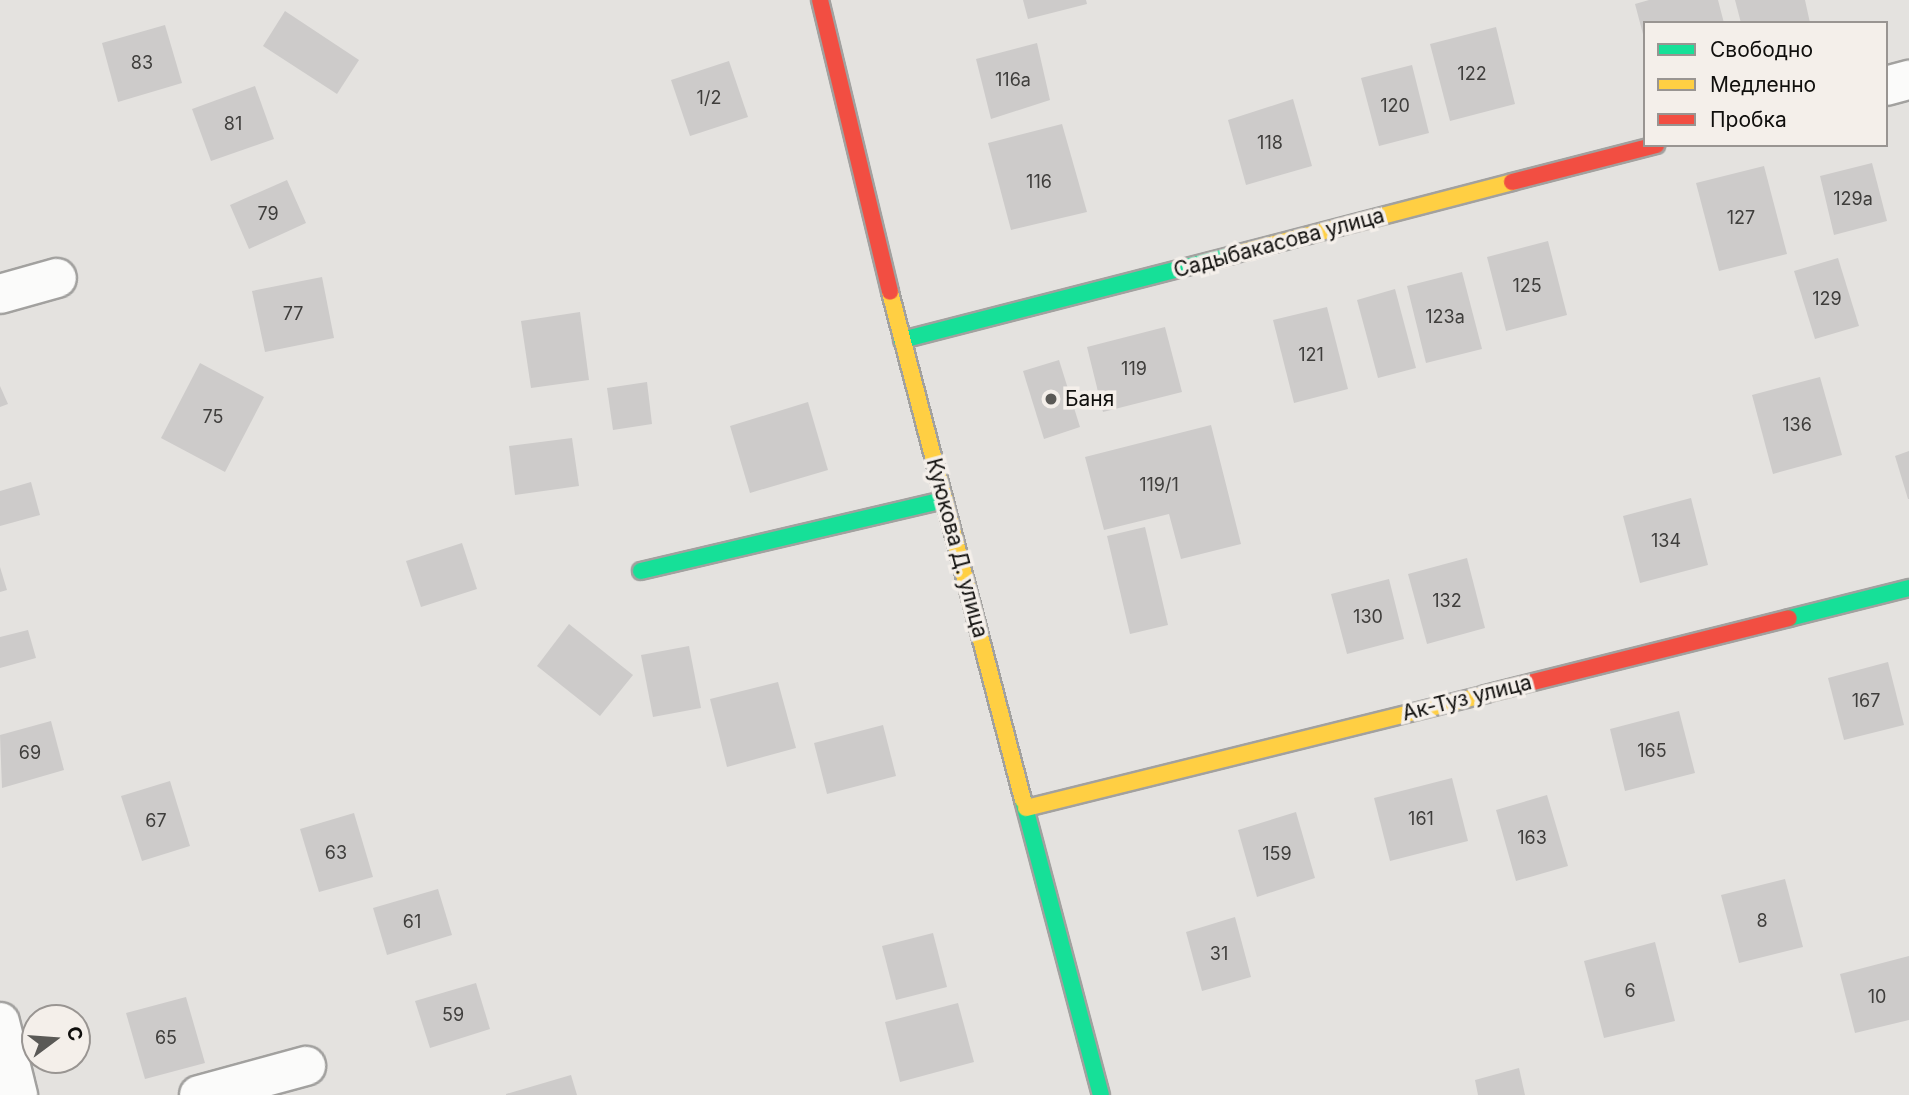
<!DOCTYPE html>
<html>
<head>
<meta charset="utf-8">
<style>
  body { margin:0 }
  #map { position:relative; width:1909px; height:1095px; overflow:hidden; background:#e4e2df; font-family:Inter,sans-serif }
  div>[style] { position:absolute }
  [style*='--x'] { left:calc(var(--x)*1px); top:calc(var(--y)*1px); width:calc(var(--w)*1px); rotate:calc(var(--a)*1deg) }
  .building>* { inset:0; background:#cdcbca }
  .roads { filter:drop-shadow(2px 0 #a2a19f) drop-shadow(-2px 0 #a2a19f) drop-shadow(0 2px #a2a19f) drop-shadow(0 -2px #a2a19f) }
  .street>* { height:38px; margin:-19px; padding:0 19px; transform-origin:19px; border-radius:19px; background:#fbfbfa }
  .fast>* { height:16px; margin:-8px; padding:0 8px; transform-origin:8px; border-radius:8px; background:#16e098 }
  .slow>* { height:16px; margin:-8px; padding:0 8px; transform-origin:8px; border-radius:8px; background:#ffcf43 }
  .jam>* { height:16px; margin:-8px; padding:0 8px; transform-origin:8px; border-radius:8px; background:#f24e42 }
  .dots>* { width:19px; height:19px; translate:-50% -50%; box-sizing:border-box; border:4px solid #f4efea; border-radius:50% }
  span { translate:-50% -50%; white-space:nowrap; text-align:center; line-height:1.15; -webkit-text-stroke:7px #f4efea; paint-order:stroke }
  .number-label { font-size:18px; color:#3f3e3c }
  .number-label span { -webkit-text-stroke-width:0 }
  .street-label { font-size:21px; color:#100f0d }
  .poi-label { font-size:21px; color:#100f0d }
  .left { translate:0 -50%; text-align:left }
  .legend { position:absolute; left:1643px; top:21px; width:245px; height:126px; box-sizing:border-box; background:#f4efea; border:2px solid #999592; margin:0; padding:9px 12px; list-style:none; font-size:21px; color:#100f0d }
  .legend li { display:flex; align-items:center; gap:14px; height:35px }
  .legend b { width:35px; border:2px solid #999592 }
  .north { position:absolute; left:21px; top:1004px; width:70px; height:70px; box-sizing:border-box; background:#f4efea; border:2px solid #999592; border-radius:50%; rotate:74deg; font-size:19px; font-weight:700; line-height:28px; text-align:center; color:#100f0d }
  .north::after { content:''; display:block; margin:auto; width:24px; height:32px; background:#5a5956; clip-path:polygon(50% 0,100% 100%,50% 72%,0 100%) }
</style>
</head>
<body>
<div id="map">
  <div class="building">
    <div style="clip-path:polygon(1023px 0,1086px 0,1087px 4px,1028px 19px)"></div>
    <div style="clip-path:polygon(1649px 0,1718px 0,1724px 23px,1645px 23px,1644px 38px,1635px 4px)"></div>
    <div style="clip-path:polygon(1735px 0,1805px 0,1810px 23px,1741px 23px)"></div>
    <div style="clip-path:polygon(285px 11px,359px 60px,337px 94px,263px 46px)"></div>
    <div style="clip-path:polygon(165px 25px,182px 83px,118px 102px,102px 43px)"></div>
    <div style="clip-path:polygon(1496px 27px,1515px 104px,1450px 121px,1430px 44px)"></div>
    <div style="clip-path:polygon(1037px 43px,1050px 100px,991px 119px,976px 59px)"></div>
    <div style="clip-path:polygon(729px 61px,748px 117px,690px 136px,671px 80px)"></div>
    <div style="clip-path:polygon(1412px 65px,1429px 133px,1379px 146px,1361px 78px)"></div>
    <div style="clip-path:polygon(255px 86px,274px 139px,211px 161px,192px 109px)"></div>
    <div style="clip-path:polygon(1293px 99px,1312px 166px,1246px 185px,1228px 120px)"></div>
    <div style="clip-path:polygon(1062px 124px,1087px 212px,1011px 230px,988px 143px)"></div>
    <div style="clip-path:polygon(1872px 163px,1887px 221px,1834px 235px,1820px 176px)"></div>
    <div style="clip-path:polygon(1764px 166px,1787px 254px,1719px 271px,1696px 183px)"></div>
    <div style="clip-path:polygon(287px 180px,306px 223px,249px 249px,230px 205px)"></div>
    <div style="clip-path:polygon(1548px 241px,1567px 315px,1506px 331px,1487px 257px)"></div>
    <div style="clip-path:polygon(1838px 258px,1859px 326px,1815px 339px,1794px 271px)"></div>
    <div style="clip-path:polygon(1462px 272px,1482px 349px,1426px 363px,1407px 286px)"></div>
    <div style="clip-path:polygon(322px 277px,334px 338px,265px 352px,252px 291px)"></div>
    <div style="clip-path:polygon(1395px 289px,1416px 368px,1378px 378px,1357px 300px)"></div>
    <div style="clip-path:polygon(1327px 307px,1348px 389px,1294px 403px,1273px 320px)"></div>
    <div style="clip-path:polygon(580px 312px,589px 380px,531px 388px,521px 321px)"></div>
    <div style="clip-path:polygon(1165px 327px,1182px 392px,1103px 412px,1087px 347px)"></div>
    <div style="clip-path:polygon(1059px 360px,1080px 427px,1044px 439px,1023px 371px)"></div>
    <div style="clip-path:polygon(200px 363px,264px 397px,225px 472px,161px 438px)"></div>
    <div style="clip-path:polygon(1820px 377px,1842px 455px,1773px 474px,1752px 395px)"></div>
    <div style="clip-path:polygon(647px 382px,652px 424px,613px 430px,607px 388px)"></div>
    <div style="clip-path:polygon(0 386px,8px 404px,0 407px)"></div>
    <div style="clip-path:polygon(808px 402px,828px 470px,750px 493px,730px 426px)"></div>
    <div style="clip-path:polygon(1211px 425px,1241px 544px,1181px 559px,1169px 514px,1104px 530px,1085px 457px)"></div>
    <div style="clip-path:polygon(572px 438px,579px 486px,515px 495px,509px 446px)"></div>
    <div style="clip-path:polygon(1909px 451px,1909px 499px,1908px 499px,1895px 456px)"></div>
    <div style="clip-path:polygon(31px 482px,40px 515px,0 526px,0 491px)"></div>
    <div style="clip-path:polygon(1691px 498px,1708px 565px,1640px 583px,1623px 516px)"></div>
    <div style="clip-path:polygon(1145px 527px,1168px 625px,1130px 634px,1107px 536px)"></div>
    <div style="clip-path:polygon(462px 543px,477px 589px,421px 607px,406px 561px)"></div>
    <div style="clip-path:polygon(1467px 558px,1485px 628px,1427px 644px,1408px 574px)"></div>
    <div style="clip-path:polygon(0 567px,7px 590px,0 592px)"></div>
    <div style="clip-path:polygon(1389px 579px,1404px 639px,1347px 654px,1331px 594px)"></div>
    <div style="clip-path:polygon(569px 624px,633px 675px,600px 716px,537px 666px)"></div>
    <div style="clip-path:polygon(28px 630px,36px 658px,0 668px,0 637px)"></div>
    <div style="clip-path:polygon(689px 646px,701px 708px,653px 717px,641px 655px)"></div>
    <div style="clip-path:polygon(1888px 662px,1904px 725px,1844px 740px,1828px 678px)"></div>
    <div style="clip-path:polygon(778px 682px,796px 748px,727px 767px,710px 699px)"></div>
    <div style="clip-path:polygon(1679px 711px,1695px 773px,1625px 791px,1610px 729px)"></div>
    <div style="clip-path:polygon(51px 721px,64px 770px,2px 788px,0 735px)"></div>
    <div style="clip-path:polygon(883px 725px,896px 776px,827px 794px,814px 743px)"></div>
    <div style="clip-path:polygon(1452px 778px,1468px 841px,1390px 861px,1374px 798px)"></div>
    <div style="clip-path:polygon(170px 781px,190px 846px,142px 861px,121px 796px)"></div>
    <div style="clip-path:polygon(1547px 795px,1568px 866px,1516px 881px,1496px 810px)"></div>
    <div style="clip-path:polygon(1296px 812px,1315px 878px,1257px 897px,1238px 830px)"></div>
    <div style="clip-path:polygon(354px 813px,373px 877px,319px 892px,300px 829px)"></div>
    <div style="clip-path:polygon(1785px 879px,1803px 947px,1739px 963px,1721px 895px)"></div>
    <div style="clip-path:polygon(438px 889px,452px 935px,387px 955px,373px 908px)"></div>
    <div style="clip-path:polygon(1235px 917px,1251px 977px,1202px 991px,1186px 932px)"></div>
    <div style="clip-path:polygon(933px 933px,947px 987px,896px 1000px,882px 946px)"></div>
    <div style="clip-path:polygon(1655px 942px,1675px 1021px,1604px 1038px,1584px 961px)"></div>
    <div style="clip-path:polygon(1909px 956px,1909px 1020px,1855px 1033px,1840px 974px)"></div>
    <div style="clip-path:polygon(476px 983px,490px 1029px,430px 1048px,415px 1001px)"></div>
    <div style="clip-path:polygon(186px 997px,205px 1063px,145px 1079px,126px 1013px)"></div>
    <div style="clip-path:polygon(958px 1003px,974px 1062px,900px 1082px,885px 1022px)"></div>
    <div style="clip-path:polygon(1519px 1068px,1525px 1095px,1478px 1095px,1475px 1080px)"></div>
    <div style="clip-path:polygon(571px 1075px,577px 1095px,506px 1095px,506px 1094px)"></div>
  </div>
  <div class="roads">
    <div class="street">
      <div style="--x:1886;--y:86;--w:24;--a:-15"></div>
      <div style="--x:0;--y:294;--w:59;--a:-15.7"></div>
      <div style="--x:0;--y:1022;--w:75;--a:76.1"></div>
      <div style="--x:199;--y:1095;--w:111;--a:-15.2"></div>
    </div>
    <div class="fast">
      <div style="--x:902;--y:340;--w:341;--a:-14.4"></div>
      <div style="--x:641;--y:571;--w:310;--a:-13.2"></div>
      <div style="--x:1789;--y:618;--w:124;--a:-14"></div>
      <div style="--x:1023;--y:800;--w:305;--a:75.2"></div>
    </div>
    <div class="slow">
      <div style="--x:1232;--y:255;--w:289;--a:-14.6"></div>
      <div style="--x:890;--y:292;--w:525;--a:75.33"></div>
      <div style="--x:1026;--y:808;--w:473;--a:-13.9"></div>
    </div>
    <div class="jam">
      <div style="--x:820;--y:0;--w:300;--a:76.5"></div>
      <div style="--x:1512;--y:182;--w:149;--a:-14.4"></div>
      <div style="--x:1485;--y:694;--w:313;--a:-14"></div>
    </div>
  </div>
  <div class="dots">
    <div style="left:1051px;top:399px;background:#5a5956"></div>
  </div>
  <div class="number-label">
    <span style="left:142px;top:63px">83</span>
    <span style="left:1472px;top:74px">122</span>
    <span style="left:1013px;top:80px">116а</span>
    <span style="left:709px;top:98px">1/2</span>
    <span style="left:1395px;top:106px">120</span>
    <span style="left:233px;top:124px">81</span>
    <span style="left:1270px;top:143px">118</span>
    <span style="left:1039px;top:182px">116</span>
    <span style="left:1853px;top:199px">129а</span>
    <span style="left:268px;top:214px">79</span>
    <span style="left:1741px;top:218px">127</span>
    <span style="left:1527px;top:286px">125</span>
    <span style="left:1827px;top:299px">129</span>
    <span style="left:293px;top:314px">77</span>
    <span style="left:1445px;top:317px">123а</span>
    <span style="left:1311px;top:355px">121</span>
    <span style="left:1134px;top:369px">119</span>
    <span style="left:213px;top:417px">75</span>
    <span style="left:1797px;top:425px">136</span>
    <span style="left:1159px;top:485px">119/1</span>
    <span style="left:1666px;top:541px">134</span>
    <span style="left:1447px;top:601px">132</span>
    <span style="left:1368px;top:617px">130</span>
    <span style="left:1866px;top:701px">167</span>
    <span style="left:1652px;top:751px">165</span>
    <span style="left:30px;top:753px">69</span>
    <span style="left:1421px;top:819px">161</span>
    <span style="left:156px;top:821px">67</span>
    <span style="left:1532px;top:838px">163</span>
    <span style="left:336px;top:853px">63</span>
    <span style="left:1277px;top:854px">159</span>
    <span style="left:1762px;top:921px">8</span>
    <span style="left:412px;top:922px">61</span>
    <span style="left:1219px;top:954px">31</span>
    <span style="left:1630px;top:991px">6</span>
    <span style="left:1877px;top:997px">10</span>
    <span style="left:453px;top:1015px">59</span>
    <span style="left:166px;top:1038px">65</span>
  </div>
  <div class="street-label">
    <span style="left:1279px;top:243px;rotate:-15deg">Садыбакасова улица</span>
    <span style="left:957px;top:548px;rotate:75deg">Куюкова Д. улица</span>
    <span style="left:1467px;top:698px;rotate:-14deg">Ак-Туз улица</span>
  </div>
  <div class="poi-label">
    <span class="left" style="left:1065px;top:399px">Баня</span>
  </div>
  <ul class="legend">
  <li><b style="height:9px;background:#16e098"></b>Свободно</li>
  <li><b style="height:9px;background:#ffcf43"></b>Медленно</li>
  <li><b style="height:9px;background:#f24e42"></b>Пробка</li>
  </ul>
  <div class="north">С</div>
</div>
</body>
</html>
